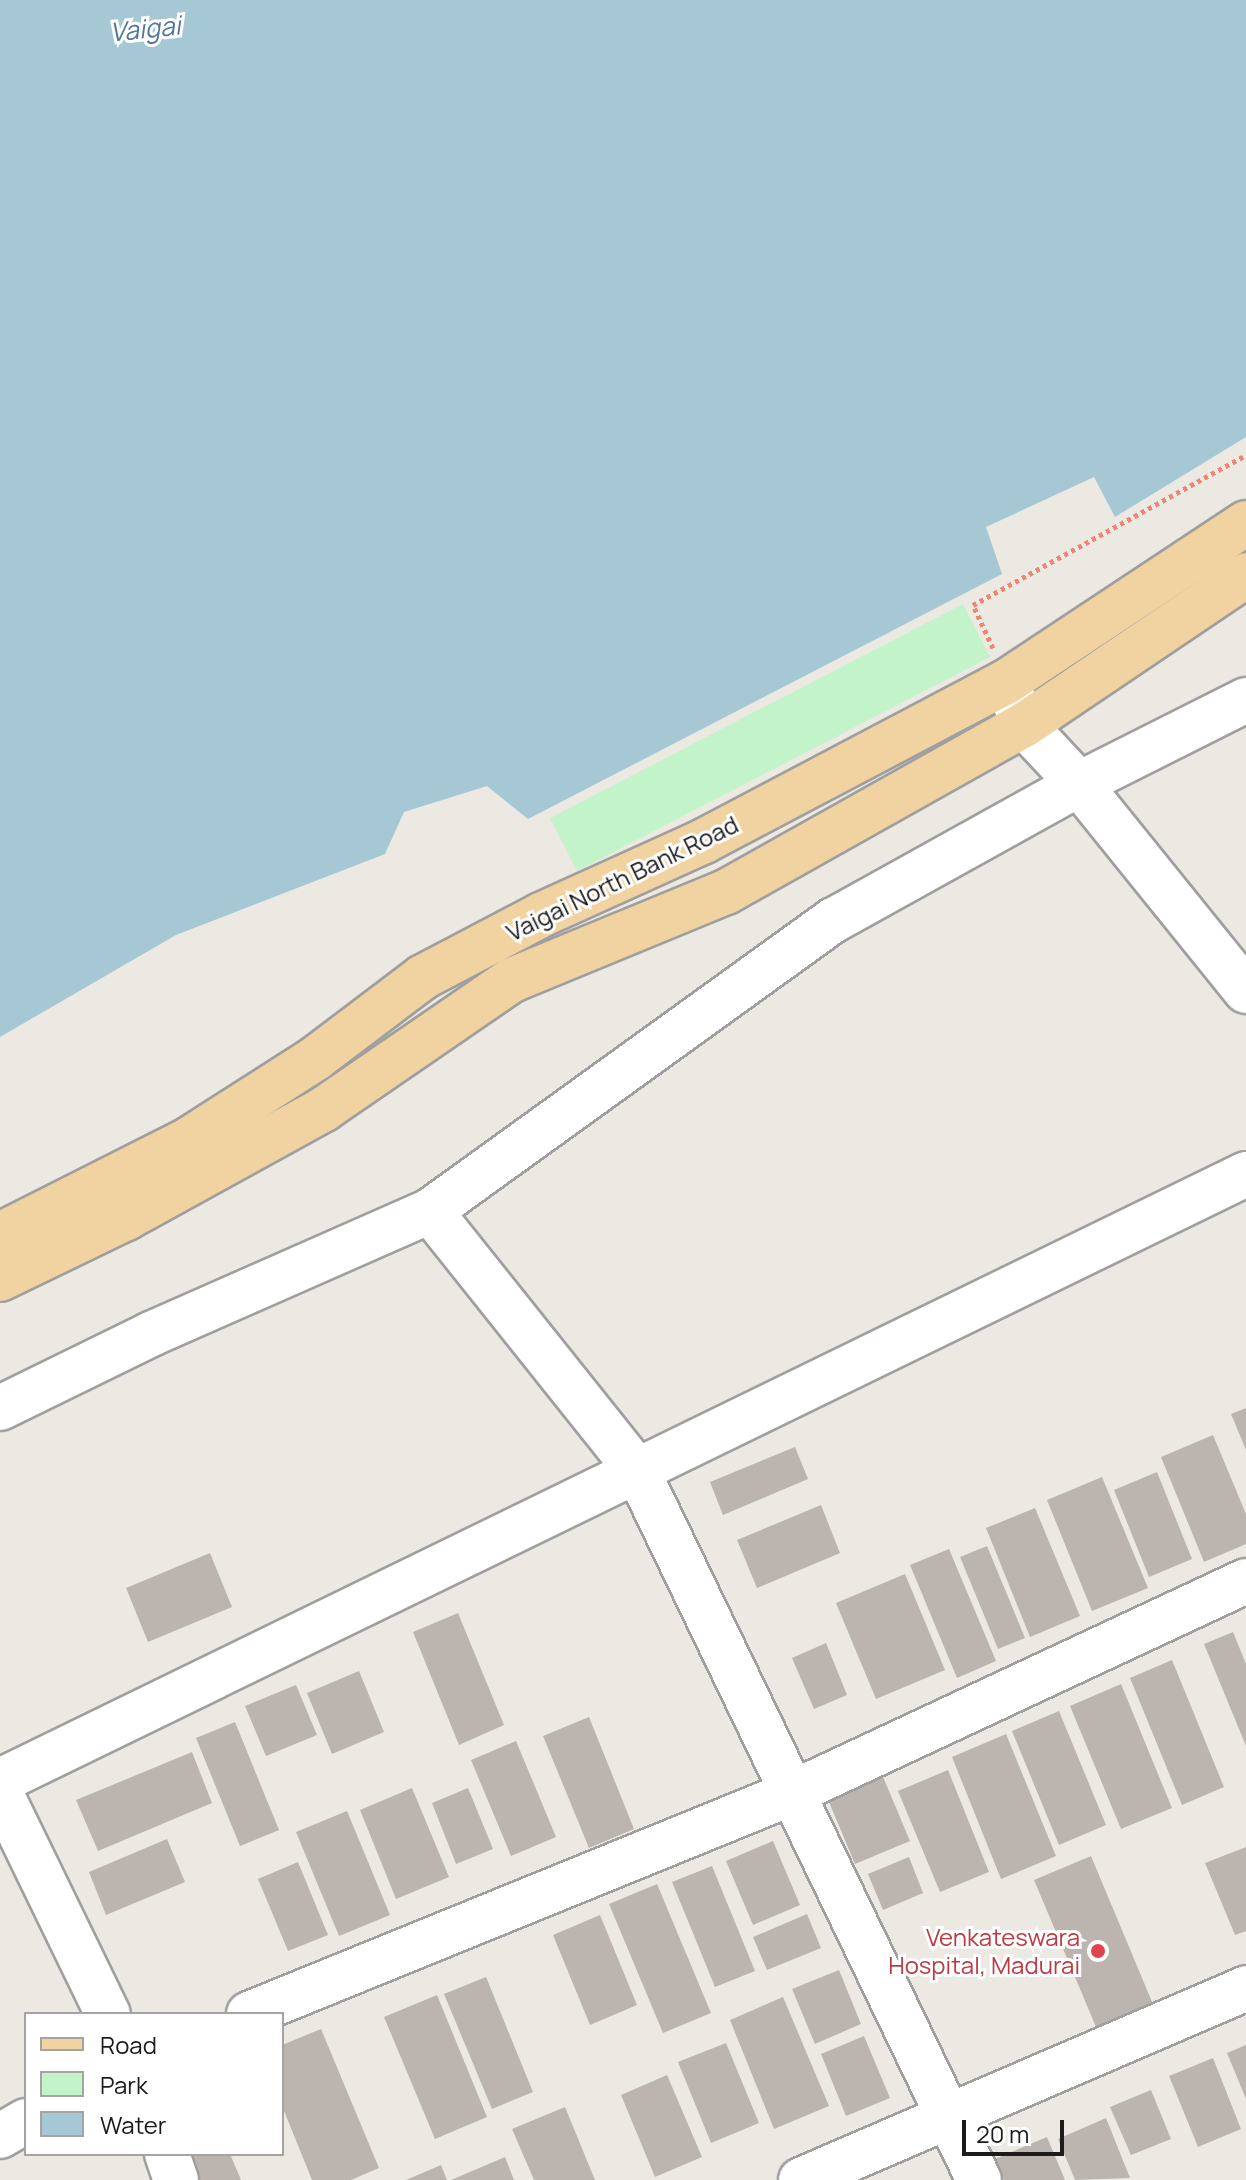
<!DOCTYPE html>
<html>
<head>
<meta charset="utf-8">
<style>
  body { margin:0 }
  #map { position:relative; width:1246px; height:2180px; overflow:hidden; background:#ece9e2; font-family:Manrope,sans-serif }
  div>[style] { position:absolute }
  [style*='--x'] { left:calc(var(--x)*1px); top:calc(var(--y)*1px); width:calc(var(--w)*1px); rotate:calc(var(--a)*1deg) }
  .park>* { inset:0; background:#c2f3c9 }
  .water>* { inset:0; background:#a6c8d5 }
  .building>* { inset:0; background:#bcb5af }
  .path>* { height:5px; margin-top:-2.5px; transform-origin:0; background:repeating-linear-gradient(90deg,#eb8774 0 4px,transparent 0 8px) }
  .roads { filter:drop-shadow(2px 0 #9f9f9f) drop-shadow(-2px 0 #9f9f9f) drop-shadow(0 2px #9f9f9f) drop-shadow(0 -2px #9f9f9f) }
  .minor>* { height:44px; margin:-22px; padding:0 22px; transform-origin:22px; border-radius:22px; background:#fff }
  .major>* { height:44px; margin:-22px; padding:0 22px; transform-origin:22px; border-radius:22px; background:#f1d3a1 }
  .dots>* { width:22px; height:22px; translate:-50% -50%; box-sizing:border-box; border:4px solid #fff; border-radius:50% }
  span { translate:-50% -50%; white-space:nowrap; text-align:center; line-height:1.15; -webkit-text-stroke:6px #fff; paint-order:stroke }
  .street-label { font-size:24px; color:#1b1b1b }
  .health-label { font-size:24px; color:#be3a42 }
  .right { translate:-100% -50%; text-align:right }
  .water-label { font-size:26px; color:#5275a0; font-style:italic }
  .legend { position:absolute; left:24px; top:2012px; width:260px; height:144px; box-sizing:border-box; background:#fff; border:2px solid #a4a4a4; margin:0; padding:10px 14px; list-style:none; font-size:24px; color:#1b1b1b }
  .legend li { display:flex; align-items:center; gap:16px; height:40px }
  .legend b { width:40px; border:2px solid #a4a4a4 }
  .scale { position:absolute; left:962px; top:2120px; width:102px; height:36px; box-sizing:border-box; border:4px solid #1b1b1b; border-top:0; padding-left:10px; font-size:24px; line-height:28px; white-space:nowrap; color:#1b1b1b; -webkit-text-stroke:6px #fff; paint-order:stroke }
</style>
</head>
<body>
<div id="map">
  <div class="park">
    <div style="clip-path:polygon(963px 604px,990px 657px,577px 871px,550px 818px)"></div>
  </div>
  <div class="water">
    <div style="clip-path:polygon(0 0,1246px 0,1246px 437px,1115px 517px,1094px 477px,986px 527px,1002px 574px,528px 819px,487px 786px,404px 812px,385px 854px,176px 935px,0 1037px)"></div>
  </div>
  <div class="building">
    <div style="clip-path:polygon(1246px 1408px,1246px 1450px,1231px 1414px)"></div>
    <div style="clip-path:polygon(1213px 1435px,1246px 1514px,1246px 1544px,1204px 1562px,1161px 1457px)"></div>
    <div style="clip-path:polygon(795px 1447px,808px 1479px,723px 1515px,710px 1482px)"></div>
    <div style="clip-path:polygon(1157px 1472px,1192px 1559px,1149px 1577px,1114px 1490px)"></div>
    <div style="clip-path:polygon(1102px 1477px,1148px 1588px,1092px 1611px,1047px 1500px)"></div>
    <div style="clip-path:polygon(821px 1505px,840px 1553px,757px 1588px,737px 1540px)"></div>
    <div style="clip-path:polygon(1035px 1508px,1080px 1616px,1030px 1637px,986px 1528px)"></div>
    <div style="clip-path:polygon(987px 1546px,1025px 1638px,998px 1649px,960px 1557px)"></div>
    <div style="clip-path:polygon(949px 1549px,996px 1661px,957px 1678px,910px 1565px)"></div>
    <div style="clip-path:polygon(210px 1553px,232px 1607px,148px 1642px,126px 1588px)"></div>
    <div style="clip-path:polygon(905px 1574px,945px 1670px,876px 1699px,836px 1603px)"></div>
    <div style="clip-path:polygon(458px 1613px,504px 1725px,459px 1745px,413px 1632px)"></div>
    <div style="clip-path:polygon(1233px 1632px,1246px 1664px,1246px 1746px,1204px 1644px)"></div>
    <div style="clip-path:polygon(826px 1643px,847px 1695px,814px 1709px,792px 1658px)"></div>
    <div style="clip-path:polygon(1172px 1660px,1224px 1787px,1182px 1805px,1130px 1678px)"></div>
    <div style="clip-path:polygon(359px 1671px,384px 1732px,332px 1754px,307px 1693px)"></div>
    <div style="clip-path:polygon(1121px 1684px,1172px 1808px,1121px 1829px,1070px 1706px)"></div>
    <div style="clip-path:polygon(296px 1685px,317px 1735px,266px 1756px,245px 1706px)"></div>
    <div style="clip-path:polygon(1059px 1711px,1106px 1825px,1059px 1845px,1012px 1731px)"></div>
    <div style="clip-path:polygon(589px 1717px,634px 1829px,589px 1848px,543px 1736px)"></div>
    <div style="clip-path:polygon(235px 1722px,279px 1830px,240px 1846px,196px 1738px)"></div>
    <div style="clip-path:polygon(1006px 1734px,1056px 1856px,1001px 1879px,952px 1757px)"></div>
    <div style="clip-path:polygon(516px 1741px,556px 1837px,511px 1856px,471px 1760px)"></div>
    <div style="clip-path:polygon(192px 1752px,212px 1803px,98px 1851px,76px 1800px)"></div>
    <div style="clip-path:polygon(948px 1770px,989px 1872px,940px 1892px,898px 1791px)"></div>
    <div style="clip-path:polygon(881px 1772px,910px 1841px,855px 1864px,826px 1795px)"></div>
    <div style="clip-path:polygon(412px 1788px,449px 1877px,396px 1899px,360px 1810px)"></div>
    <div style="clip-path:polygon(468px 1788px,493px 1849px,456px 1864px,432px 1803px)"></div>
    <div style="clip-path:polygon(347px 1811px,390px 1915px,339px 1936px,296px 1832px)"></div>
    <div style="clip-path:polygon(167px 1839px,185px 1882px,106px 1915px,89px 1872px)"></div>
    <div style="clip-path:polygon(773px 1841px,800px 1905px,753px 1925px,726px 1861px)"></div>
    <div style="clip-path:polygon(1246px 1847px,1246px 1931px,1235px 1935px,1205px 1863px)"></div>
    <div style="clip-path:polygon(1091px 1856px,1155px 2009px,1099px 2034px,1034px 1880px)"></div>
    <div style="clip-path:polygon(909px 1857px,923px 1893px,883px 1910px,868px 1874px)"></div>
    <div style="clip-path:polygon(298px 1862px,328px 1935px,288px 1951px,258px 1879px)"></div>
    <div style="clip-path:polygon(712px 1866px,755px 1971px,715px 1987px,672px 1882px)"></div>
    <div style="clip-path:polygon(657px 1884px,711px 2013px,663px 2033px,609px 1904px)"></div>
    <div style="clip-path:polygon(807px 1914px,821px 1948px,767px 1970px,753px 1937px)"></div>
    <div style="clip-path:polygon(600px 1915px,637px 2005px,590px 2025px,553px 1935px)"></div>
    <div style="clip-path:polygon(839px 1970px,861px 2024px,815px 2044px,792px 1989px)"></div>
    <div style="clip-path:polygon(486px 1977px,533px 2092px,492px 2109px,444px 1994px)"></div>
    <div style="clip-path:polygon(437px 1995px,487px 2117px,435px 2139px,384px 2017px)"></div>
    <div style="clip-path:polygon(783px 1997px,829px 2106px,774px 2129px,730px 2020px)"></div>
    <div style="clip-path:polygon(321px 2029px,379px 2168px,351px 2180px,312px 2180px,282px 2106px,282px 2045px)"></div>
    <div style="clip-path:polygon(864px 2036px,890px 2098px,846px 2116px,821px 2054px)"></div>
    <div style="clip-path:polygon(726px 2043px,759px 2123px,711px 2143px,678px 2062px)"></div>
    <div style="clip-path:polygon(1246px 2045px,1246px 2099px,1227px 2053px)"></div>
    <div style="clip-path:polygon(1213px 2058px,1241px 2129px,1198px 2147px,1169px 2076px)"></div>
    <div style="clip-path:polygon(667px 2075px,702px 2157px,655px 2177px,621px 2095px)"></div>
    <div style="clip-path:polygon(1151px 2090px,1171px 2139px,1131px 2155px,1110px 2107px)"></div>
    <div style="clip-path:polygon(565px 2107px,595px 2180px,534px 2180px,512px 2129px)"></div>
    <div style="clip-path:polygon(1106px 2118px,1130px 2178px,1075px 2180px,1058px 2139px)"></div>
    <div style="clip-path:polygon(1047px 2137px,1065px 2180px,1004px 2180px,995px 2159px)"></div>
    <div style="clip-path:polygon(183px 2154px,230px 2154px,241px 2180px,193px 2180px)"></div>
    <div style="clip-path:polygon(505px 2157px,514px 2180px,451px 2180px)"></div>
    <div style="clip-path:polygon(441px 2165px,447px 2180px,406px 2180px)"></div>
  </div>
  <div class="path">
    <div style="--x:993;--y:648;--w:47;--a:-114.9"></div>
    <div style="--x:973;--y:605;--w:311;--a:-28.8"></div>
  </div>
  <div class="roads">
    <div class="minor">
      <div style="--x:1009;--y:689;--w:39;--a:67"></div>
      <div style="--x:1024;--y:725;--w:81;--a:47"></div>
      <div style="--x:1079;--y:784;--w:266;--a:51.1"></div>
      <div style="--x:430;--y:1211;--w:332;--a:51.4"></div>
      <div style="--x:637;--y:1470;--w:788;--a:64.28"></div>
      <div style="--x:0;--y:1408;--w:168;--a:-26.1"></div>
      <div style="--x:151;--y:1334;--w:305;--a:-23.8"></div>
      <div style="--x:430;--y:1211;--w:498;--a:-35.8"></div>
      <div style="--x:834;--y:920;--w:280;--a:-29"></div>
      <div style="--x:1079;--y:784;--w:187;--a:-26.7"></div>
      <div style="--x:0;--y:1781;--w:1386;--a:-25.97"></div>
      <div style="--x:0;--y:1792;--w:247;--a:64.1"></div>
      <div style="--x:249;--y:2014;--w:586;--a:-22.15"></div>
      <div style="--x:792;--y:1793;--w:501;--a:-25.03"></div>
      <div style="--x:0;--y:2136;--w:30;--a:-30"></div>
      <div style="--x:167;--y:2154;--w:28;--a:71"></div>
      <div style="--x:801;--y:2180;--w:485;--a:-23.3"></div>
    </div>
    <div class="major">
      <div style="--x:0;--y:1235;--w:211;--a:-26.8"></div>
      <div style="--x:188;--y:1140;--w:152;--a:-32.6"></div>
      <div style="--x:316;--y:1058;--w:134;--a:-37.1"></div>
      <div style="--x:423;--y:977;--w:133;--a:-27.7"></div>
      <div style="--x:541;--y:915;--w:179;--a:-24.4"></div>
      <div style="--x:704;--y:841;--w:341;--a:-27.8"></div>
      <div style="--x:1006;--y:682;--w:288;--a:-33.5"></div>
      <div style="--x:0;--y:1279;--w:140;--a:-25.8"></div>
      <div style="--x:126;--y:1218;--w:226;--a:-28.8"></div>
      <div style="--x:324;--y:1109;--w:228;--a:-34.5"></div>
      <div style="--x:512;--y:980;--w:231;--a:-22.4"></div>
      <div style="--x:726;--y:892;--w:342;--a:-29.3"></div>
      <div style="--x:1024;--y:725;--w:268;--a:-34"></div>
    </div>
  </div>
  <div class="dots">
    <div style="left:1098px;top:1951px;background:#e0444e"></div>
  </div>
  <div class="street-label">
    <span style="left:622px;top:878px;rotate:-26deg">Vaigai North Bank Road</span>
  </div>
  <div class="health-label">
    <span class="right" style="left:1080px;top:1951px">Venkateswara<br>Hospital, Madurai</span>
  </div>
  <div class="water-label">
    <span style="left:145px;top:29px;rotate:-6deg">Vaigai</span>
  </div>
  <ul class="legend">
  <li><b style="height:10px;background:#f1d3a1"></b>Road</li>
  <li><b style="height:22px;background:#c2f3c9"></b>Park</li>
  <li><b style="height:22px;background:#a6c8d5"></b>Water</li>
  </ul>
  <div class="scale">20 m</div>
</div>
</body>
</html>
